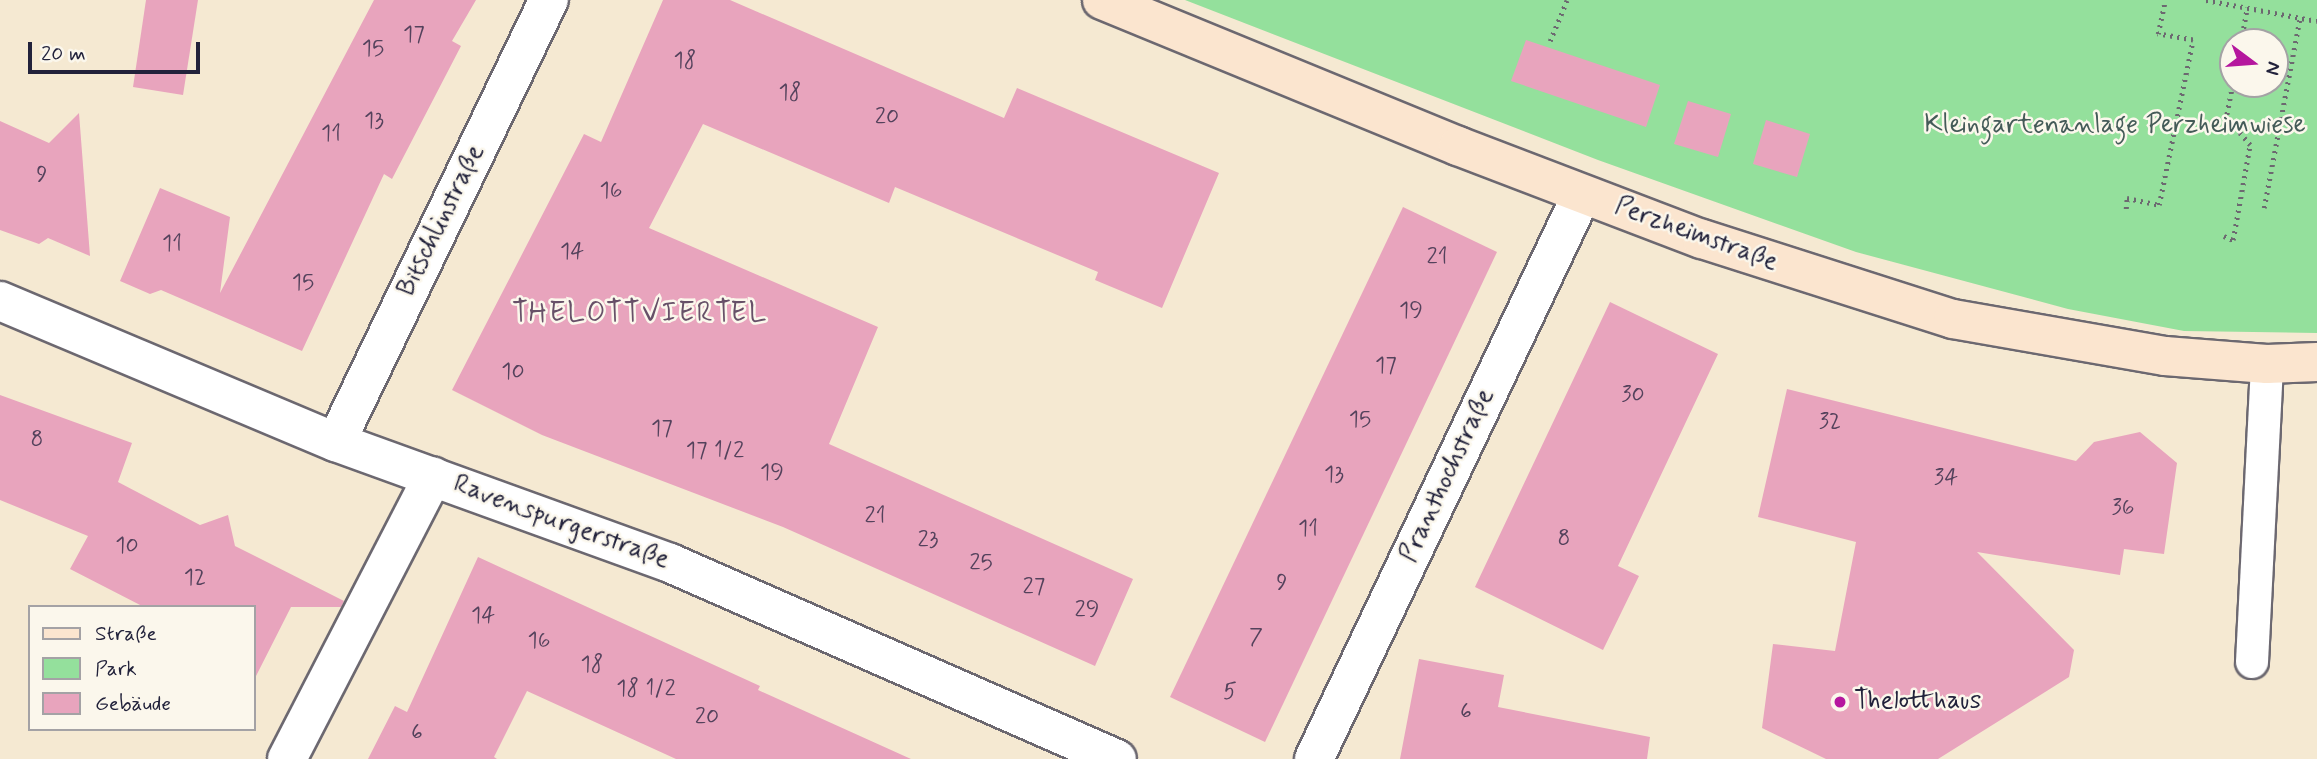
<!DOCTYPE html>
<html>
<head>
<meta charset="utf-8">
<style>
  body { margin:0 }
  #map { position:relative; width:2317px; height:759px; overflow:hidden; background:#f5e9d2; font-family:Mynerve,sans-serif }
  div>[style] { position:absolute }
  [style*='--x'] { left:calc(var(--x)*1px); top:calc(var(--y)*1px); width:calc(var(--w)*1px); rotate:calc(var(--a)*1deg) }
  .green>* { inset:0; background:#94e09c }
  .building>* { inset:0; background:#e8a4bd }
  .path>* { height:4.5px; margin-top:-2.25px; transform-origin:0; background:repeating-linear-gradient(90deg,#6c6870 0 2px,transparent 0 7px) }
  .roads { filter:drop-shadow(2px 0 #6c6870) drop-shadow(-2px 0 #6c6870) drop-shadow(0 2px #6c6870) drop-shadow(0 -2px #6c6870) }
  .lane>* { height:32px; margin:-16px; padding:0 16px; transform-origin:16px; border-radius:16px; background:#fff }
  .street>* { height:38px; margin:-19px; padding:0 19px; transform-origin:19px; border-radius:19px; background:#fff }
  .secondary>* { height:38px; margin:-19px; padding:0 19px; transform-origin:19px; border-radius:19px; background:#fbe5cf }
  .dots>* { width:19px; height:19px; translate:-50% -50%; box-sizing:border-box; border:4px solid #fbf7ec; border-radius:50% }
  span { translate:-50% -50%; white-space:nowrap; text-align:center; line-height:1.15; -webkit-text-stroke:5px #fbf7ec; paint-order:stroke }
  .number-label { font-size:23px; color:#54425c }
  .number-label span { -webkit-text-stroke-width:0 }
  .park-label { font-size:26px; color:#445b58 }
  .street-label { font-size:26px; color:#22223b }
  .poi-label { font-size:26px; color:#22223b }
  .left { translate:0 -50%; text-align:left }
  .neighbourhood-label { font-size:28px; color:#675068; letter-spacing:2px }
  .legend { position:absolute; left:28px; top:605px; width:228px; height:126px; box-sizing:border-box; background:#fbf7ec; border:2px solid #a4a2a5; margin:0; padding:9px 12px; list-style:none; font-size:21px; color:#22223b }
  .legend li { display:flex; align-items:center; gap:14px; height:35px }
  .legend b { width:35px; border:2px solid #a4a2a5 }
  .north { position:absolute; left:2219px; top:28px; width:70px; height:70px; box-sizing:border-box; background:#fbf7ec; border:2px solid #a4a2a5; border-radius:50%; rotate:106deg; font-size:19px; font-weight:700; line-height:28px; text-align:center; color:#22223b }
  .north::after { content:''; display:block; margin:auto; width:24px; height:32px; background:#b5179e; clip-path:polygon(50% 0,100% 100%,50% 72%,0 100%) }
  .scale { position:absolute; left:28px; top:42px; width:172px; height:32px; box-sizing:border-box; border:4px solid #22223b; border-top:0; padding-left:9px; font-size:21px; line-height:24px; white-space:nowrap; color:#22223b; -webkit-text-stroke:5px #fbf7ec; paint-order:stroke }
</style>
</head>
<body>
<div id="map">
  <div class="green">
    <div style="clip-path:polygon(evenodd,1185px 0,2317px 0,2317px 333px,2184px 331px,2068px 309px,1856px 252px,1598px 160px,1185px 0,2233px 42px,2275px 42px,2275px 84px,2233px 84px,2233px 42px)"></div>
  </div>
  <div class="building">
    <div style="clip-path:polygon(146px 0,198px 0,183px 95px,133px 87px)"></div>
    <div style="clip-path:polygon(374px 0,476px 0,452px 41px,461px 46px,392px 179px,384px 174px,302px 351px,161px 290px,150px 294px,120px 281px,160px 188px,230px 217px,220px 293px)"></div>
    <div style="clip-path:polygon(663px 0,730px 0,1004px 118px,1017px 88px,1219px 173px,1162px 308px,1095px 280px,1098px 272px,895px 187px,889px 203px,703px 124px,649px 228px,878px 327px,829px 444px,1133px 579px,1095px 666px,783px 527px,542px 435px,452px 390px,584px 134px,601px 142px)"></div>
    <div style="clip-path:polygon(1526px 40px,1660px 85px,1646px 127px,1511px 81px)"></div>
    <div style="clip-path:polygon(1688px 101px,1731px 114px,1718px 157px,1674px 144px)"></div>
    <div style="clip-path:polygon(79px 113px,90px 256px,48px 238px,39px 244px,0 230px,0 121px,49px 143px)"></div>
    <div style="clip-path:polygon(1766px 120px,1810px 134px,1797px 177px,1753px 164px)"></div>
    <div style="clip-path:polygon(1403px 207px,1497px 252px,1265px 742px,1170px 697px)"></div>
    <div style="clip-path:polygon(1610px 302px,1718px 354px,1618px 566px,1639px 576px,1603px 650px,1475px 587px)"></div>
    <div style="clip-path:polygon(1787px 389px,2076px 461px,2094px 442px,2140px 432px,2177px 463px,2164px 554px,2124px 549px,2120px 575px,1977px 552px,2074px 650px,2069px 677px,1938px 759px,1826px 759px,1762px 728px,1773px 644px,1835px 651px,1856px 542px,1758px 517px)"></div>
    <div style="clip-path:polygon(0 395px,132px 443px,118px 482px,200px 525px,228px 515px,235px 546px,344px 601px,341px 607px,291px 607px,254px 680px,254px 607px,144px 607px,70px 569px,88px 536px,0 500px)"></div>
    <div style="clip-path:polygon(478px 557px,760px 686px,758px 690px,911px 759px,676px 759px,527px 691px,494px 757px,497px 759px,368px 759px,395px 706px,407px 712px)"></div>
    <div style="clip-path:polygon(1419px 659px,1504px 675px,1498px 707px,1650px 737px,1647px 759px,1400px 759px)"></div>
  </div>
  <div class="path">
    <div style="--x:2206;--y:0;--w:113;--a:10.7"></div>
    <div style="--x:1550;--y:41;--w:44;--a:-67.5"></div>
    <div style="--x:2241;--y:42;--w:35;--a:-80"></div>
    <div style="--x:2264;--y:208;--w:193;--a:-79.3"></div>
    <div style="--x:2126;--y:209;--w:11;--a:-85"></div>
    <div style="--x:2127;--y:198;--w:33;--a:12"></div>
    <div style="--x:2159;--y:205;--w:168;--a:-78.4"></div>
    <div style="--x:2193;--y:40;--w:36;--a:-170"></div>
    <div style="--x:2158;--y:34;--w:35;--a:-78"></div>
    <div style="--x:2224;--y:236;--w:10;--a:24"></div>
    <div style="--x:2233;--y:240;--w:97;--a:-79.9"></div>
    <div style="--x:2250;--y:145;--w:16;--a:-130"></div>
    <div style="--x:2240;--y:133;--w:17;--a:-163"></div>
    <div style="--x:2224;--y:128;--w:47;--a:-78.9"></div>
  </div>
  <div class="roads">
    <div class="lane">
      <div style="--x:2252;--y:662;--w:298;--a:-87.1"></div>
    </div>
    <div class="street">
      <div style="--x:0;--y:301;--w:364;--a:22.8"></div>
      <div style="--x:336;--y:442;--w:355;--a:19.9"></div>
      <div style="--x:670;--y:563;--w:488;--a:23.7"></div>
      <div style="--x:336;--y:442;--w:491;--a:-64.3"></div>
      <div style="--x:287;--y:759;--w:318;--a:-62.7"></div>
      <div style="--x:1314;--y:759;--w:625;--a:-64.62"></div>
    </div>
    <div class="secondary">
      <div style="--x:1102;--y:0;--w:385;--a:22.3"></div>
      <div style="--x:1458;--y:146;--w:261;--a:20.9"></div>
      <div style="--x:1702;--y:239;--w:263;--a:17.7"></div>
      <div style="--x:1953;--y:319;--w:215;--a:9.9"></div>
      <div style="--x:2165;--y:356;--w:102;--a:4.5"></div>
      <div style="--x:2267;--y:364;--w:50;--a:-2.3"></div>
    </div>
  </div>
  <div class="dots">
    <div style="left:1840px;top:702px;background:#b5179e"></div>
  </div>
  <div class="number-label">
    <span style="left:414px;top:35px">17</span>
    <span style="left:373px;top:49px">15</span>
    <span style="left:685px;top:61px">18</span>
    <span style="left:790px;top:93px">18</span>
    <span style="left:887px;top:117px">20</span>
    <span style="left:374px;top:121px">13</span>
    <span style="left:331px;top:134px">11</span>
    <span style="left:42px;top:175px">9</span>
    <span style="left:611px;top:191px">16</span>
    <span style="left:172px;top:244px">11</span>
    <span style="left:572px;top:252px">14</span>
    <span style="left:1437px;top:257px">21</span>
    <span style="left:303px;top:283px">15</span>
    <span style="left:1411px;top:311px">19</span>
    <span style="left:1386px;top:366px">17</span>
    <span style="left:513px;top:372px">10</span>
    <span style="left:1633px;top:395px">30</span>
    <span style="left:1360px;top:420px">15</span>
    <span style="left:1830px;top:422px">32</span>
    <span style="left:662px;top:429px">17</span>
    <span style="left:37px;top:440px">8</span>
    <span style="left:715px;top:451px">17 1/2</span>
    <span style="left:772px;top:473px">19</span>
    <span style="left:1334px;top:475px">13</span>
    <span style="left:1946px;top:478px">34</span>
    <span style="left:2123px;top:508px">36</span>
    <span style="left:875px;top:516px">21</span>
    <span style="left:1308px;top:529px">11</span>
    <span style="left:1564px;top:539px">8</span>
    <span style="left:928px;top:540px">23</span>
    <span style="left:127px;top:546px">10</span>
    <span style="left:981px;top:563px">25</span>
    <span style="left:195px;top:578px">12</span>
    <span style="left:1282px;top:583px">9</span>
    <span style="left:1034px;top:587px">27</span>
    <span style="left:1087px;top:610px">29</span>
    <span style="left:483px;top:616px">14</span>
    <span style="left:1256px;top:638px">7</span>
    <span style="left:539px;top:641px">16</span>
    <span style="left:592px;top:665px">18</span>
    <span style="left:646px;top:689px">18 1/2</span>
    <span style="left:1230px;top:692px">5</span>
    <span style="left:1466px;top:712px">6</span>
    <span style="left:707px;top:717px">20</span>
    <span style="left:417px;top:733px">6</span>
  </div>
  <div class="park-label">
    <span style="left:2115px;top:126px">Kleingartenanlage Perzheimwiese</span>
  </div>
  <div class="street-label">
    <span style="left:442px;top:221px;rotate:-64deg">Bitschlinstraße</span>
    <span style="left:1696px;top:235px;rotate:20deg">Perzheimstraße</span>
    <span style="left:1448px;top:476px;rotate:-65deg">Pranthochstraße</span>
    <span style="left:561px;top:523px;rotate:20deg">Ravenspurgerstraße</span>
  </div>
  <div class="poi-label">
    <span class="left" style="left:1854px;top:702px">Thelotthaus</span>
  </div>
  <div class="neighbourhood-label">
    <span style="left:640px;top:314px">THELOTTVIERTEL</span>
  </div>
  <ul class="legend">
  <li><b style="height:9px;background:#fbe5cf"></b>Straße</li>
  <li><b style="height:19px;background:#94e09c"></b>Park</li>
  <li><b style="height:19px;background:#e8a4bd"></b>Gebäude</li>
  </ul>
  <div class="north">N</div>
  <div class="scale">20 m</div>
</div>
</body>
</html>
